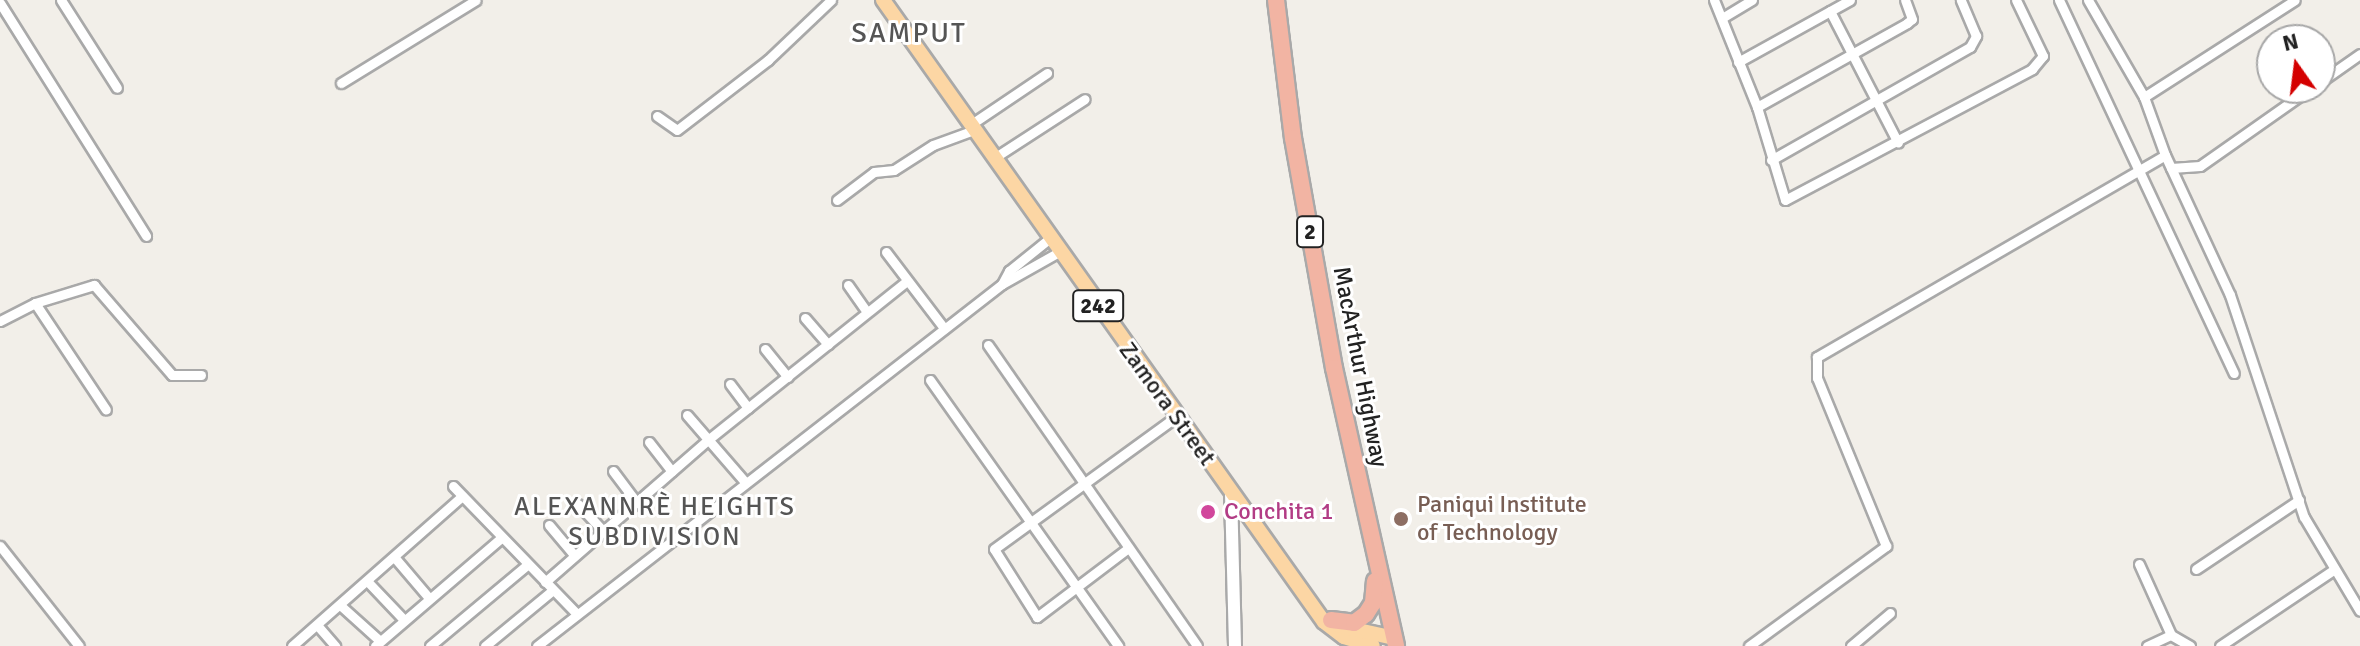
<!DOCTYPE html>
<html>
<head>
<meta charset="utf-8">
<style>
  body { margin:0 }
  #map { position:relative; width:2360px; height:646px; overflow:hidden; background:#f2efe9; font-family:Signika,sans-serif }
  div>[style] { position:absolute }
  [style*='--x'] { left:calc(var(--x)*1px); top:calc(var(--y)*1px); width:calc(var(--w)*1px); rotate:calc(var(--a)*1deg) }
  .roads { filter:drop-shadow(2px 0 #a9a9a9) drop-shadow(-2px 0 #a9a9a9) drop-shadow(0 2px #a9a9a9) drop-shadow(0 -2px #a9a9a9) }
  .minor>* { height:9px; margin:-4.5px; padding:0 4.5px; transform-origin:4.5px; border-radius:4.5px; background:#fff }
  .tertiary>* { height:12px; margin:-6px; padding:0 6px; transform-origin:6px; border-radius:6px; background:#fff }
  .primary>* { height:14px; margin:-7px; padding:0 7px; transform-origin:7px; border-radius:7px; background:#fcd6a4 }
  .trunk>* { height:16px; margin:-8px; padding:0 8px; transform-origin:8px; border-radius:8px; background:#f2b4a3 }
  .dots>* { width:22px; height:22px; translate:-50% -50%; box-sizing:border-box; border:4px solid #fff; border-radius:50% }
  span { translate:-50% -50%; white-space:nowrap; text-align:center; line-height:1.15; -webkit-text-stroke:6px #fff; paint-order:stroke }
  .shield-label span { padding:2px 6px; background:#fff; border:2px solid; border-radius:6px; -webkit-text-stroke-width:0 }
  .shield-label { font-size:22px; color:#222; font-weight:700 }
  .street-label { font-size:24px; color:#222 }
  .education-label { font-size:24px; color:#785e54 }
  .left { translate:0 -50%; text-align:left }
  .hotel-label { font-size:24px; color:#b23c85 }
  .neighbourhood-label { font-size:26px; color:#555; letter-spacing:2px }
  .quarter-label { font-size:28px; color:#555; letter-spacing:2px }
  .north { position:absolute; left:2256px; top:24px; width:80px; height:80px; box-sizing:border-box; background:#fff; border:2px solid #a7a7a7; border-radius:50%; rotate:346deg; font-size:22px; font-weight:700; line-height:32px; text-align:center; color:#222 }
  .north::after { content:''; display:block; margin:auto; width:28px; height:36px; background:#d40000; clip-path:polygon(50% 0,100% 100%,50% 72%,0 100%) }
</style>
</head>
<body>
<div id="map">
  <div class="roads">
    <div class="minor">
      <div style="--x:61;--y:0;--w:104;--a:57.5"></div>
      <div style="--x:1714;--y:0;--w:115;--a:68.1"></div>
      <div style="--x:1757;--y:107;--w:97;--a:73.2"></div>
      <div style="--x:1785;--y:200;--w:280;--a:-27.9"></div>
      <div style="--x:2032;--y:69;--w:17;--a:-50"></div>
      <div style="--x:2043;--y:56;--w:62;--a:-115.7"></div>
      <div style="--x:2059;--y:0;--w:412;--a:64.9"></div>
      <div style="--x:2088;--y:0;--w:112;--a:60"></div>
      <div style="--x:2144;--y:97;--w:62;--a:70.1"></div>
      <div style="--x:2165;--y:155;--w:154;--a:65.1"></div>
      <div style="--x:2230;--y:295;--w:234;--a:71.6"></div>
      <div style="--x:2304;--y:517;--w:109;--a:59.2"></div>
      <div style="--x:0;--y:3;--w:275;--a:57.9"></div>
      <div style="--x:1830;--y:11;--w:148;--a:62.7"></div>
      <div style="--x:1722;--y:18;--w:35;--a:-31"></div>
      <div style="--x:1738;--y:62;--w:128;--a:-29"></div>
      <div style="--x:2320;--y:82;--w:49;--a:-35"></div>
      <div style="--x:341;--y:83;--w:158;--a:-31.6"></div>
      <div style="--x:2144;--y:97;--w:179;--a:-32.7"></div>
      <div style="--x:1757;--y:107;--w:172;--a:-29.2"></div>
      <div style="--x:1907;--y:23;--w:6;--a:-39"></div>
      <div style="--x:1912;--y:19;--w:20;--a:-110"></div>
      <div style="--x:657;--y:116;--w:24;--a:35"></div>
      <div style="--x:677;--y:130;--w:115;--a:-37.6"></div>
      <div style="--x:768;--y:60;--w:87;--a:-43.6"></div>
      <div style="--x:970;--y:125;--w:93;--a:-34"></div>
      <div style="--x:994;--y:158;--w:108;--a:-33"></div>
      <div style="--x:1771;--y:160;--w:229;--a:-29.6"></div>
      <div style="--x:1970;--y:47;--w:13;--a:-61"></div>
      <div style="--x:1976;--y:36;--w:39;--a:-113"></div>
      <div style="--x:2171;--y:168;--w:29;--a:-4"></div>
      <div style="--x:2200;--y:166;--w:136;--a:-35.1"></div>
      <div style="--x:837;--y:200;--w:46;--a:-37.1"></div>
      <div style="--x:874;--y:172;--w:20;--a:-6"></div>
      <div style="--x:894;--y:170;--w:46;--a:-32.7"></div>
      <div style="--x:933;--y:145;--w:44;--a:-20.1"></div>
      <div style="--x:886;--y:252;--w:96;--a:52.7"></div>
      <div style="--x:1002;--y:284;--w:65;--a:-29.3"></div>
      <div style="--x:848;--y:285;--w:33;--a:55"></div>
      <div style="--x:35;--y:303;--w:128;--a:56.4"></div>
      <div style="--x:805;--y:318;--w:35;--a:49"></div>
      <div style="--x:0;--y:321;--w:39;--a:-27"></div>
      <div style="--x:35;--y:303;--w:62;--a:-17"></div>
      <div style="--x:94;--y:285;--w:119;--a:49.1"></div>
      <div style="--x:172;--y:375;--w:29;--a:0"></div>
      <div style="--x:988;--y:345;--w:366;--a:55.2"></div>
      <div style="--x:765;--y:349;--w:36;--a:51"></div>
      <div style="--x:930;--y:380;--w:326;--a:54.7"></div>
      <div style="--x:730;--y:384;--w:30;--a:53"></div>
      <div style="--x:687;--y:415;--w:89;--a:49.1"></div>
      <div style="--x:649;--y:442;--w:37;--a:52"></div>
      <div style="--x:613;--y:471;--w:38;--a:53"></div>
      <div style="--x:453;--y:486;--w:178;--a:45.9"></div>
      <div style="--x:578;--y:504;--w:35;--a:47"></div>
      <div style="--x:549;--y:525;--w:39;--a:50"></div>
      <div style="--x:0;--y:546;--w:127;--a:51.7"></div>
      <div style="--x:1127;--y:549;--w:113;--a:142.9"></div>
      <div style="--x:1037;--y:617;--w:80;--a:-122.3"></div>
      <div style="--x:994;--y:549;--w:225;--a:-36"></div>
      <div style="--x:395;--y:558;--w:52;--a:49.6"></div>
      <div style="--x:2139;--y:564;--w:78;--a:65.7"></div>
      <div style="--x:2196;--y:569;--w:124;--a:-33.8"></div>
      <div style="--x:368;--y:582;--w:52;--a:46.5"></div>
      <div style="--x:545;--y:582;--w:218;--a:-41.1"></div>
      <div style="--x:709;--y:439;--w:253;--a:-38.6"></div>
      <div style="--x:340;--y:605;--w:54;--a:42"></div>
      <div style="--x:317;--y:625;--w:28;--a:49"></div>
      <div style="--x:292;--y:646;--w:227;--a:-41.4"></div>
      <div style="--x:375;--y:646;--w:166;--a:-40.6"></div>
      <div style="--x:430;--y:646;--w:126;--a:-39.9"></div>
      <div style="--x:485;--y:646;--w:88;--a:-39.5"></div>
      <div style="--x:537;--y:646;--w:589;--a:-37.9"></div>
      <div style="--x:1002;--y:284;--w:15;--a:-62"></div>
      <div style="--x:1009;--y:271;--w:53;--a:-38.8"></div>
      <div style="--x:1749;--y:646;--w:170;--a:-36.1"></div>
      <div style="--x:1886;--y:546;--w:182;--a:-112.3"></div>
      <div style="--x:1817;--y:378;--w:21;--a:-90"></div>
      <div style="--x:1817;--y:357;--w:402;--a:-30.1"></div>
      <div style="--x:1851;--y:646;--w:51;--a:-40.2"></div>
      <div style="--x:2147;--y:646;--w:26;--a:-25"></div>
      <div style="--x:2171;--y:635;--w:22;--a:30"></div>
      <div style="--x:2220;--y:646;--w:136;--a:-33.9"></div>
    </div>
    <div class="tertiary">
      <div style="--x:1231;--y:493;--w:153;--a:88.5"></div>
    </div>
    <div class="primary">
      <div style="--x:883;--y:0;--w:762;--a:54.66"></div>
      <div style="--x:1324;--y:622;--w:25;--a:37"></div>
      <div style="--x:1344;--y:637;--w:30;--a:17"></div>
      <div style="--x:1340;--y:626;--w:55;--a:12.5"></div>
    </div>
    <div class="trunk">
      <div style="--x:1276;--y:0;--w:139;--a:83"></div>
      <div style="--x:1293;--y:138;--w:234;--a:79.9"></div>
      <div style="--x:1334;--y:368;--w:285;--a:77.4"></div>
      <div style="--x:1331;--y:620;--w:23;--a:7"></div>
      <div style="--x:1354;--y:623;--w:15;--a:-37"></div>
      <div style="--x:1366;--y:614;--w:13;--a:-58"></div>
      <div style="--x:1373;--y:603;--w:22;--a:-85"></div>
    </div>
  </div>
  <div class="dots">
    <div style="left:1208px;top:512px;background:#d1479c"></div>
    <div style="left:1401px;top:519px;background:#8d6e63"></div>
  </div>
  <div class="shield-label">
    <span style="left:1310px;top:232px">2</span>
    <span style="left:1098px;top:306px">242</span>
  </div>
  <div class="street-label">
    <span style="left:1360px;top:367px;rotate:79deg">MacArthur Highway</span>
    <span style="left:1167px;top:404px;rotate:54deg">Zamora Street</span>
  </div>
  <div class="education-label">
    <span class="left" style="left:1417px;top:519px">Paniqui Institute<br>of Technology</span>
  </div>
  <div class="hotel-label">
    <span class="left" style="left:1224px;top:512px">Conchita 1</span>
  </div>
  <div class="neighbourhood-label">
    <span style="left:655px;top:523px">ALEXANNRÈ HEIGHTS<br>SUBDIVISION</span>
  </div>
  <div class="quarter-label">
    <span style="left:909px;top:33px">SAMPUT</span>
  </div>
  <div class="north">N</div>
</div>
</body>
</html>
